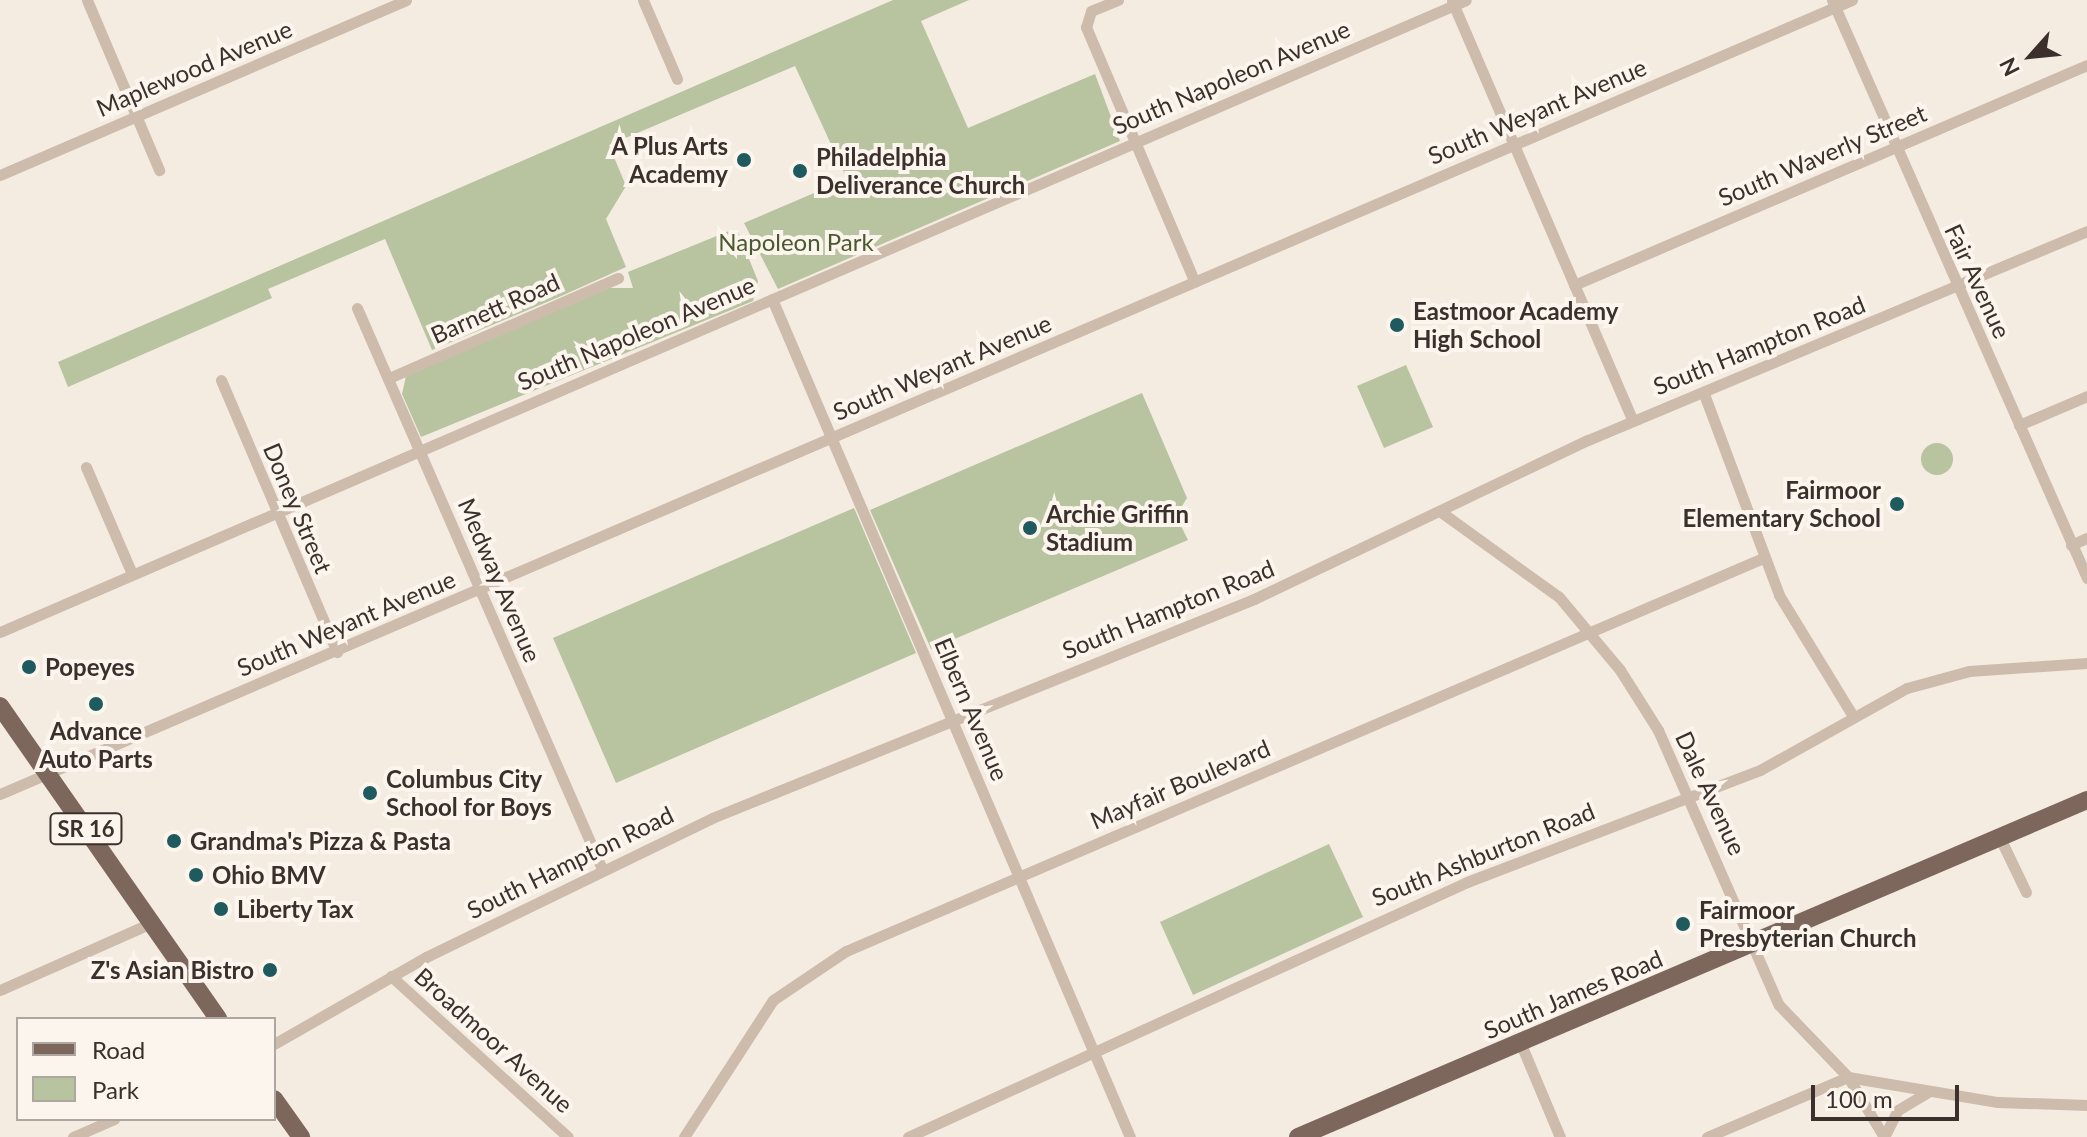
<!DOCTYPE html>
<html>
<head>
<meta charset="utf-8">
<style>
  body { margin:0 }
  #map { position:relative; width:2087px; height:1137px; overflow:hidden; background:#f4ebe1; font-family:Lato,sans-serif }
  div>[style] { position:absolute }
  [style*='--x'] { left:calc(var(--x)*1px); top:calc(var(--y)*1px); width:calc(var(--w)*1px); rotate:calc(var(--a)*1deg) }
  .green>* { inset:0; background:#b8c4a0 }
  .round { border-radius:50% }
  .minor>* { height:11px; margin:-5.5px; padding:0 5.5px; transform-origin:5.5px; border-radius:5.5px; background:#cdbbac }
  .primary>* { height:18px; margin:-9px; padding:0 9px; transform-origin:9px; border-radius:9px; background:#7d675c }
  .dots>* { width:22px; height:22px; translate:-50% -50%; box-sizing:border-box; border:4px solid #fbf5ee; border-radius:50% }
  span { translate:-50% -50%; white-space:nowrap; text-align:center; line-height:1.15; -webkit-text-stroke:8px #fbf5ee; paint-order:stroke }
  .shield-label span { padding:2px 6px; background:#fbf5ee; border:2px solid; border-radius:6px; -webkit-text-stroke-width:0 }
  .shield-label { font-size:22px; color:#3b302b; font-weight:700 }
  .street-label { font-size:24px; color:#3b302b }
  .poi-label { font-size:24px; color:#3b302b; font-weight:700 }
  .right { translate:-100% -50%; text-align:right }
  .left { translate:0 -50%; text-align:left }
  .park-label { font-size:24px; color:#4a5a2e }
  .legend { position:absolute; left:16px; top:1017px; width:260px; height:104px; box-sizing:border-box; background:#fbf5ee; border:2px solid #aea6a0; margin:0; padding:10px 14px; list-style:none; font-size:24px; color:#3b302b }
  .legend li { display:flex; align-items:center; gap:16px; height:40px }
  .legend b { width:40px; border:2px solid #aea6a0 }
  .north { position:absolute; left:1991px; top:16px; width:80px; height:80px; -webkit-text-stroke:6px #fbf5ee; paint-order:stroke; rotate:243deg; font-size:22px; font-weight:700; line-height:32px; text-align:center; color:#3b302b }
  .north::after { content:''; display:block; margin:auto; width:28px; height:36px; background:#3b302b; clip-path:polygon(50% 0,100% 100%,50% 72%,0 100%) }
  .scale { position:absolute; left:1811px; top:1085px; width:148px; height:36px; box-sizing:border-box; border:4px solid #3b302b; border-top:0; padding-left:10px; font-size:24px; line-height:28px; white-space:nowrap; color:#3b302b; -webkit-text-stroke:6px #fbf5ee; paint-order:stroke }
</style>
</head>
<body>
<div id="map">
  <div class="green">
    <div style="clip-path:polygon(893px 0,969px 0,921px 21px,968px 128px,1095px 74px,1120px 141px,778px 289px,744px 223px,847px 179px,795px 66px,609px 145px,626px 186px,606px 219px,626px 267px,559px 297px,432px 350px,385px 239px,268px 289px,272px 298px,68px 387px,58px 362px)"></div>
    <div style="clip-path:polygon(729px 231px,738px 232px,758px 281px,753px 301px,421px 437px,402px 394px,406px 376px,609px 288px,633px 288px,628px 272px)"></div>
    <div style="clip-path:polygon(1406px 365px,1433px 427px,1384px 448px,1357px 386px)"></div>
    <div style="clip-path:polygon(1142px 393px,1187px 498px,1176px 516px,1188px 540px,931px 649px,870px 510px)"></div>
    <div class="round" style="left:1921px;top:443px;width:32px;height:32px"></div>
    <div style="clip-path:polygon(854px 508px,916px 653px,616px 783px,553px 638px)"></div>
    <div style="clip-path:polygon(1329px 844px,1363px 917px,1193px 995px,1160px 922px)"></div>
  </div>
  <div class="minor">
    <div style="--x:87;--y:0;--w:185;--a:67"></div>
    <div style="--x:643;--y:0;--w:86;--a:66.7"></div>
    <div style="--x:1118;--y:0;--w:29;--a:158"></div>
    <div style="--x:1091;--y:11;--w:17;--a:107"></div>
    <div style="--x:1086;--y:27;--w:277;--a:66.9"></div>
    <div style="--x:1832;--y:0;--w:632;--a:66.19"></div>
    <div style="--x:1452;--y:1;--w:457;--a:66.7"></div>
    <div style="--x:0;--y:175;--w:442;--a:-23.3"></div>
    <div style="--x:1574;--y:285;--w:558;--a:-23.21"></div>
    <div style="--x:772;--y:299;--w:911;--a:66.87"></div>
    <div style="--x:357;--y:308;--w:612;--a:66.41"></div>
    <div style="--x:389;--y:378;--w:250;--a:-23.6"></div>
    <div style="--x:221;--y:380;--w:296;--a:66.9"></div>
    <div style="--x:1704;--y:394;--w:215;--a:69.5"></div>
    <div style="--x:1779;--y:595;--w:142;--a:58.6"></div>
    <div style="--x:2019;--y:425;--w:74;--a:-23.1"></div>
    <div style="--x:86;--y:467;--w:116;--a:66.7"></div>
    <div style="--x:1441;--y:512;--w:145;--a:35.8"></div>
    <div style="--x:1559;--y:597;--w:95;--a:50.1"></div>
    <div style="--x:1620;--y:670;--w:71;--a:57.7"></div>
    <div style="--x:1658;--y:730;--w:300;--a:66.3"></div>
    <div style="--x:1779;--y:1005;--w:100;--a:46.2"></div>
    <div style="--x:1848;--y:1077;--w:70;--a:59"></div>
    <div style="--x:2071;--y:545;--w:17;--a:-24"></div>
    <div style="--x:0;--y:632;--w:1596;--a:-23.32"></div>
    <div style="--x:0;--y:794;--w:2015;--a:-23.21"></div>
    <div style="--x:2000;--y:838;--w:60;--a:64.3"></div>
    <div style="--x:391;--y:976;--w:239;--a:42.3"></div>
    <div style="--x:0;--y:990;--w:165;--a:-23.9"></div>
    <div style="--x:1520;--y:1042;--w:103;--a:67.2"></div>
    <div style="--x:274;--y:1044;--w:175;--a:-29.8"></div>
    <div style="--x:426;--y:957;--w:318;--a:-25.9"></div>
    <div style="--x:712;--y:818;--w:585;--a:-22"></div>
    <div style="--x:1254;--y:599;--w:370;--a:-25.5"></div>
    <div style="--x:1588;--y:440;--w:541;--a:-22.73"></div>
    <div style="--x:73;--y:1137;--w:45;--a:-23.7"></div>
    <div style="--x:684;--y:1137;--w:163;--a:-57"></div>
    <div style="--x:773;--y:1000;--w:88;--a:-33.9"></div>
    <div style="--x:846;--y:951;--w:998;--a:-23.2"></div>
    <div style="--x:908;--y:1137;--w:614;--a:-24.52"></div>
    <div style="--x:1467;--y:882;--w:314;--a:-20.9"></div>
    <div style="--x:1760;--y:770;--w:168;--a:-29.2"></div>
    <div style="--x:1907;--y:688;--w:64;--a:-15.3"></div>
    <div style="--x:1969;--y:671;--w:118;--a:-3.9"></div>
    <div style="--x:1707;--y:1137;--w:153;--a:-23.1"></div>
    <div style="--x:1848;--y:1077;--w:152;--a:9.5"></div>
    <div style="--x:1998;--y:1102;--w:89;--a:1.9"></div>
    <div style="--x:1884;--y:1137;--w:30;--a:-63"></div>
    <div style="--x:1898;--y:1110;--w:35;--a:-31"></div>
  </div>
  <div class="primary">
    <div style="--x:0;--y:706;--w:381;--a:55.1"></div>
    <div style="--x:274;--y:1099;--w:47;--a:54.6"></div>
    <div style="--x:1298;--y:1137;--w:858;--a:-23.13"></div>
  </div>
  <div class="dots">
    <div style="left:744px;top:160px;background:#1f5a5e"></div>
    <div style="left:800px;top:171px;background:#1f5a5e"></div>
    <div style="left:1397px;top:325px;background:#1f5a5e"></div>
    <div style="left:1897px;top:504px;background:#1f5a5e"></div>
    <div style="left:1030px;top:528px;background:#1f5a5e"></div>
    <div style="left:29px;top:667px;background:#1f5a5e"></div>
    <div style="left:96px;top:704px;background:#1f5a5e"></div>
    <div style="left:370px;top:793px;background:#1f5a5e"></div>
    <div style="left:174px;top:841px;background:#1f5a5e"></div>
    <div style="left:196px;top:875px;background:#1f5a5e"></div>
    <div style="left:221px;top:909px;background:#1f5a5e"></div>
    <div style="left:1683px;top:924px;background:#1f5a5e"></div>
    <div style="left:270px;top:970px;background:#1f5a5e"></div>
  </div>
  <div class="shield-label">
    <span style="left:86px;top:829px">SR 16</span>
  </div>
  <div class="street-label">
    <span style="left:194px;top:68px;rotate:-23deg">Maplewood Avenue</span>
    <span style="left:1231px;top:77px;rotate:-23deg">South Napoleon Avenue</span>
    <span style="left:1537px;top:111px;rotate:-23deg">South Weyant Avenue</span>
    <span style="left:1822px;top:155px;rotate:-23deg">South Waverly Street</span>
    <span style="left:1978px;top:281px;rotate:65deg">Fair Avenue</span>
    <span style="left:495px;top:308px;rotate:-24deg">Barnett Road</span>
    <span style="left:636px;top:333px;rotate:-23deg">South Napoleon Avenue</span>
    <span style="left:1759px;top:345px;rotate:-22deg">South Hampton Road</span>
    <span style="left:942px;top:367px;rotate:-23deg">South Weyant Avenue</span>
    <span style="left:298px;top:508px;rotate:67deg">Doney Street</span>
    <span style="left:500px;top:580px;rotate:67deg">Medway Avenue</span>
    <span style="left:1168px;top:609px;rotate:-22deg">South Hampton Road</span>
    <span style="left:346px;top:623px;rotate:-23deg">South Weyant Avenue</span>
    <span style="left:972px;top:709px;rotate:67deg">Elbern Avenue</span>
    <span style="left:1180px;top:784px;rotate:-23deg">Mayfair Boulevard</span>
    <span style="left:1711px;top:793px;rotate:65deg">Dale Avenue</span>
    <span style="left:1483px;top:854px;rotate:-22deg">South Ashburton Road</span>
    <span style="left:570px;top:862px;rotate:-26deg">South Hampton Road</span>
    <span style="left:1573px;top:994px;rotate:-23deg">South James Road</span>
    <span style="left:494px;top:1040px;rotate:42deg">Broadmoor Avenue</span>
  </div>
  <div class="poi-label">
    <span class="right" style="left:728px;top:160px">A Plus Arts<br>Academy</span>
    <span class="left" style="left:816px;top:171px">Philadelphia<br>Deliverance Church</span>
    <span class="left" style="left:1413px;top:325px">Eastmoor Academy<br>High School</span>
    <span class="right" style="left:1881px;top:504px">Fairmoor<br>Elementary School</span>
    <span class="left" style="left:1046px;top:528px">Archie Griffin<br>Stadium</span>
    <span class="left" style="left:45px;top:667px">Popeyes</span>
    <span style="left:96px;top:745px">Advance<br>Auto Parts</span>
    <span class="left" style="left:386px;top:793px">Columbus City<br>School for Boys</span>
    <span class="left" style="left:190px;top:841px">Grandma's Pizza &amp; Pasta</span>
    <span class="left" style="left:212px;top:875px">Ohio BMV</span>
    <span class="left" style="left:237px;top:909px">Liberty Tax</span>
    <span class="left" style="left:1699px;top:924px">Fairmoor<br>Presbyterian Church</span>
    <span class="right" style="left:254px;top:970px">Z's Asian Bistro</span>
  </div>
  <div class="park-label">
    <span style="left:796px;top:242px">Napoleon Park</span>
  </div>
  <ul class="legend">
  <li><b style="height:10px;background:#7d675c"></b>Road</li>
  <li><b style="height:22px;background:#b8c4a0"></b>Park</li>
  </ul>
  <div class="north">N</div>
  <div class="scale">100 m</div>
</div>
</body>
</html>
